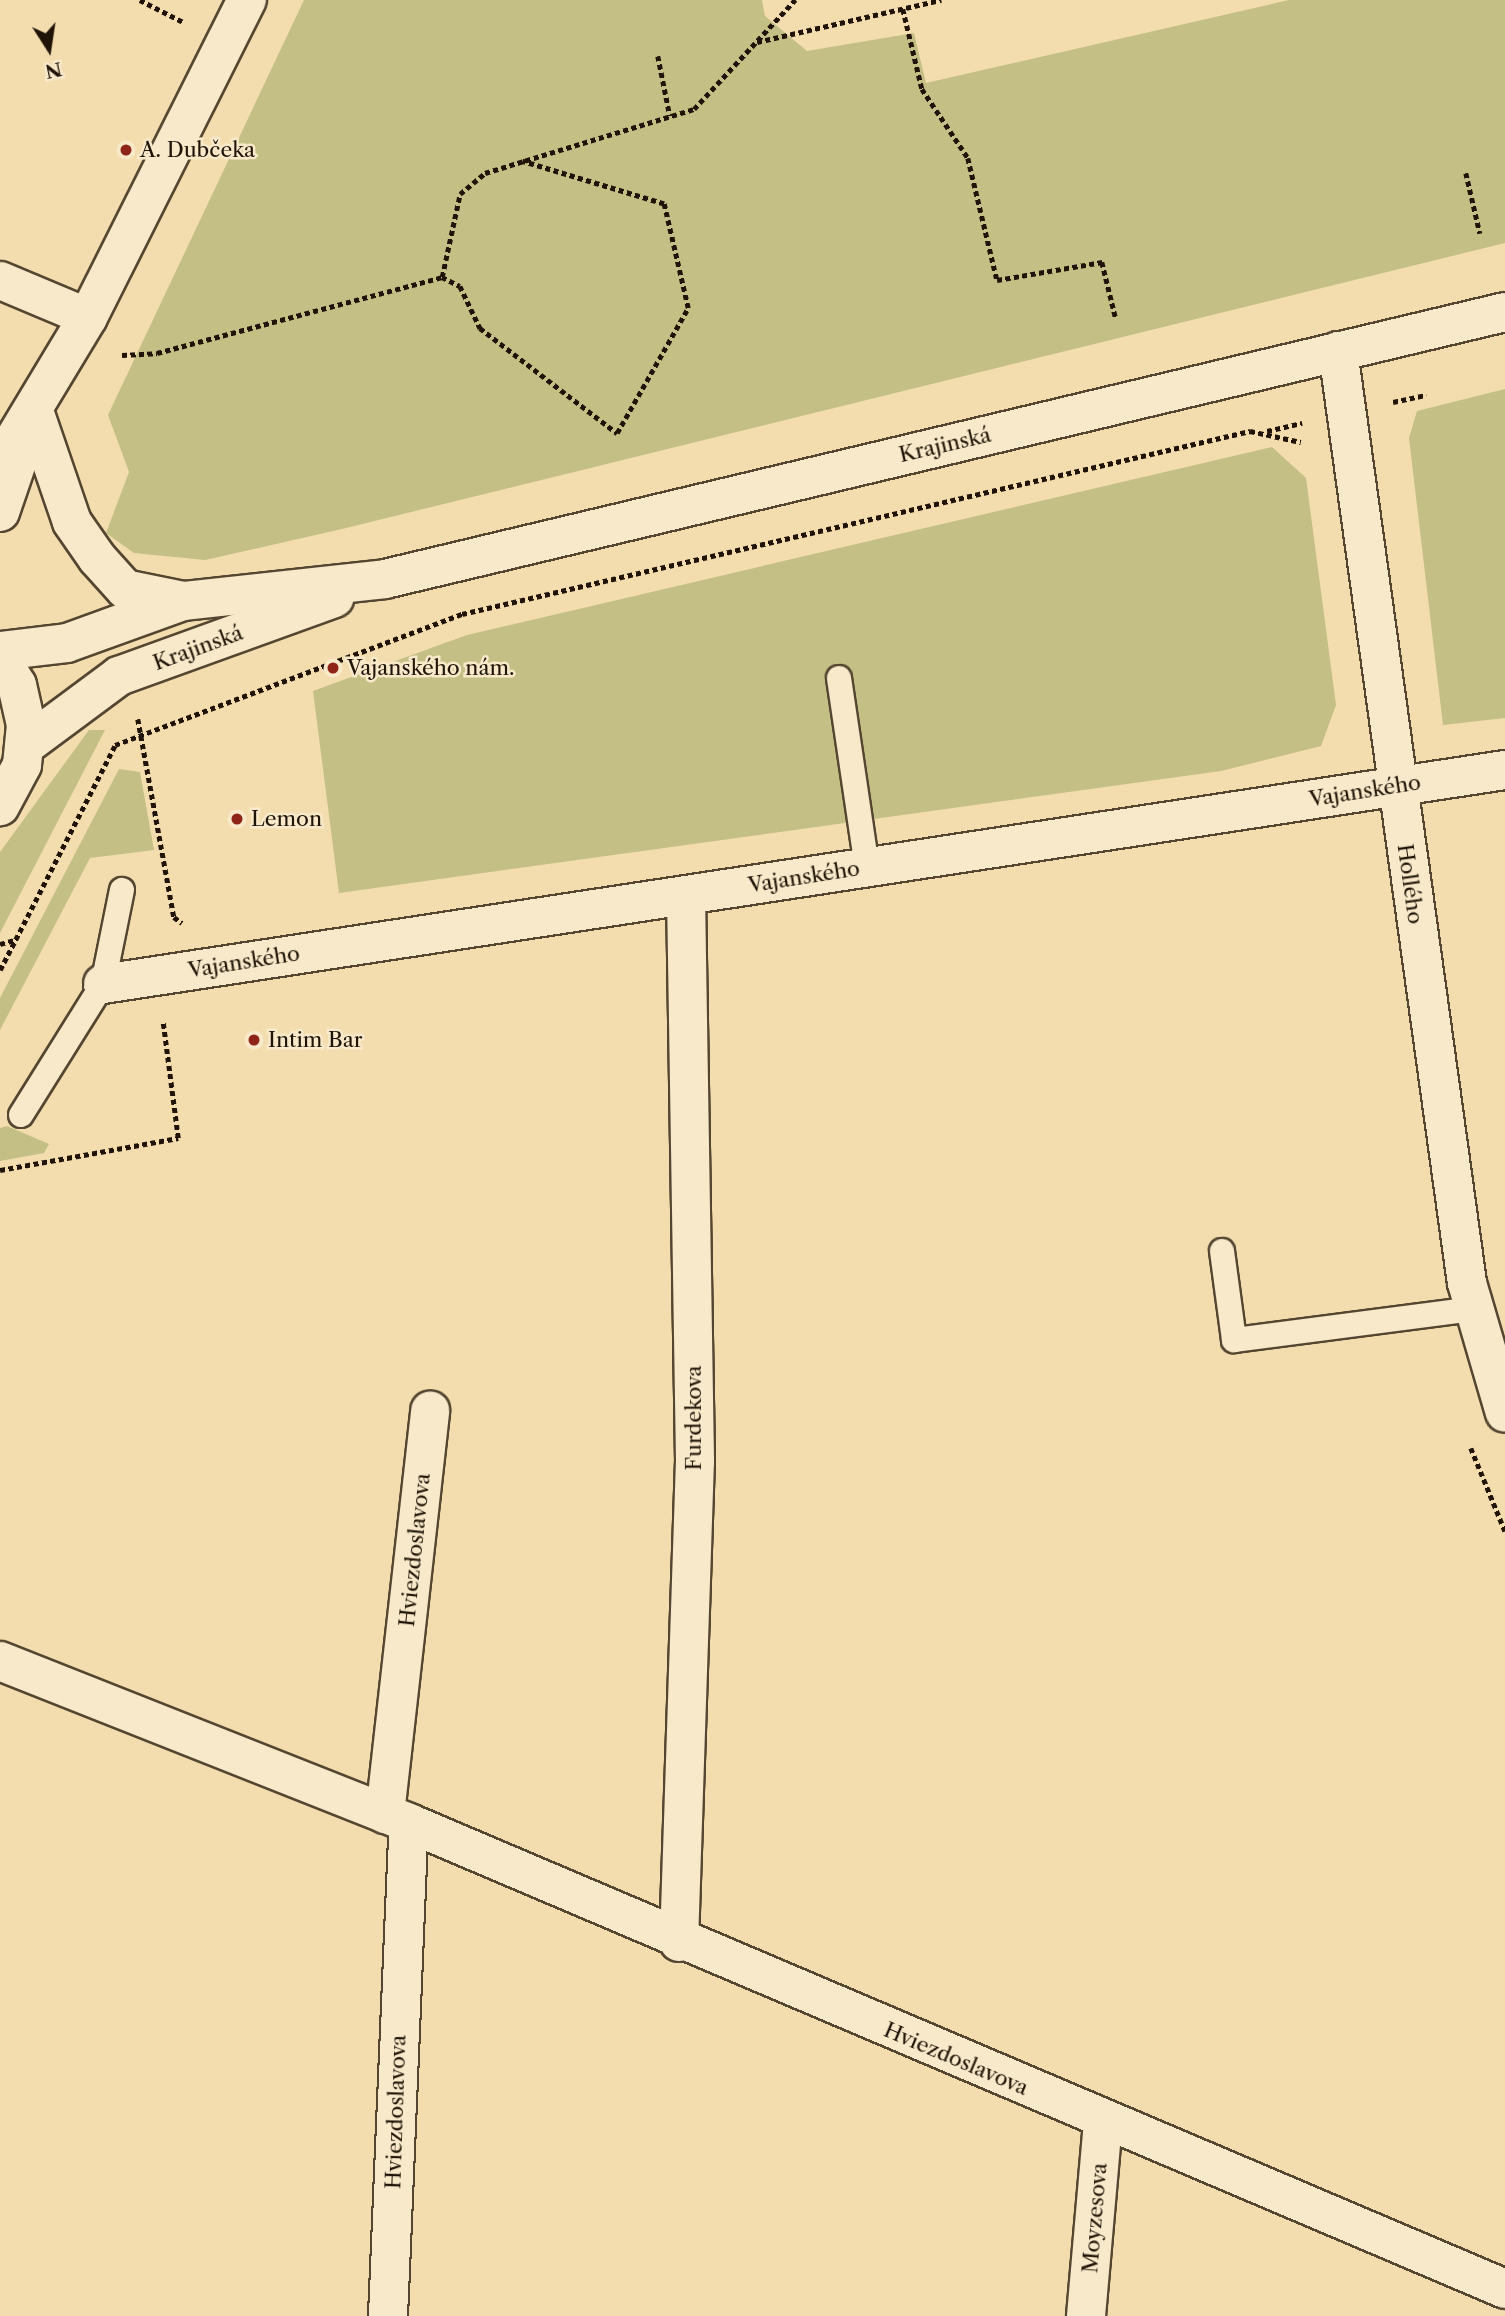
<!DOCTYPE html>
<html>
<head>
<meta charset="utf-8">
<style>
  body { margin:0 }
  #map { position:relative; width:1505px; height:2316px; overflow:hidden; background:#f3ddae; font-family:"Libre Caslon Text",serif }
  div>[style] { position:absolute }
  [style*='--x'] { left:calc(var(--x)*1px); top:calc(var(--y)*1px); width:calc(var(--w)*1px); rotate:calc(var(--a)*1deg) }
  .green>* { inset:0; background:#c3bf85 }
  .path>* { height:4.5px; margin-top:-2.25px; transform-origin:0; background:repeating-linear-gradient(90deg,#1f1407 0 5px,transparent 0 8.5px) }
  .roads { filter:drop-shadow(2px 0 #544631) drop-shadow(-2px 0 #544631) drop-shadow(0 2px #544631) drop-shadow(0 -2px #544631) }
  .service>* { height:24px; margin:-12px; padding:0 12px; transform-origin:12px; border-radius:12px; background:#f7e9ca }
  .pedestrian>* { height:37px; margin:-18.5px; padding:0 18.5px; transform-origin:18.5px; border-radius:18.5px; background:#f7e9ca }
  .minor>* { height:38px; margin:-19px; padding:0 19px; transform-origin:19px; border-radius:19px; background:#f7e9ca }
  .secondary>* { height:38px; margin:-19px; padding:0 19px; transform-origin:19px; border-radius:19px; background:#f7e9ca }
  .dots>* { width:19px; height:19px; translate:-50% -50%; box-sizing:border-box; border:4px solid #f7e9ca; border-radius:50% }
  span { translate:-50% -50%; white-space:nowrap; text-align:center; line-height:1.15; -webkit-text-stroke:5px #f7e9ca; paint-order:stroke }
  .poi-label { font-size:21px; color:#1f1407 }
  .left { translate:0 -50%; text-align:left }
  .street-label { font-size:21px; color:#1f1407 }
  .north { position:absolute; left:14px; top:14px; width:70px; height:70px; -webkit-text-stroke:5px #f7e9ca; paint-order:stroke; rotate:168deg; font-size:19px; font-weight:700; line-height:28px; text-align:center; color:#1f1407 }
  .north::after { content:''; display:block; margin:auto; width:24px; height:32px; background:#1f1407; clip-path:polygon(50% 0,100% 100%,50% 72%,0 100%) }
</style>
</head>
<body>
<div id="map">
  <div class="green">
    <div style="clip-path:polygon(304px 0,762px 0,765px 16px,807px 51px,914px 33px,926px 83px,1289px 0,1505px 0,1505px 243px,342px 529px,205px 560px,134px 553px,106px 533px,129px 472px,108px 415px)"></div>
    <div style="clip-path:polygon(1505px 389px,1505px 718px,1443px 725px,1409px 438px,1417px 411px)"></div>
    <div style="clip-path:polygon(1272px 447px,1306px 478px,1336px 705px,1321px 746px,1221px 771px,339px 893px,313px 691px,467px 635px)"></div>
    <div style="clip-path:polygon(89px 730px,105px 730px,0 933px,0 852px)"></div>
    <div style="clip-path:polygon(119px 769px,140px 772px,154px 850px,90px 858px,0 1030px,0 998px)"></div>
    <div style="clip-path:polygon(7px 1126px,49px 1144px,44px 1153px,0 1161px,0 1128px)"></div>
  </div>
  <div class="path">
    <div style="--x:140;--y:0;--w:48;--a:27.1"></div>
    <div style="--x:903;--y:9;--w:82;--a:76.6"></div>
    <div style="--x:922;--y:89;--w:83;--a:56.3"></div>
    <div style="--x:968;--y:158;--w:125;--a:76.6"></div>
    <div style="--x:997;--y:280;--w:107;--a:-9.7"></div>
    <div style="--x:1102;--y:262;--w:59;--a:76.2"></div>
    <div style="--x:757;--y:42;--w:189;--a:-12.9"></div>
    <div style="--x:658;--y:56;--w:61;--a:78.7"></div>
    <div style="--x:1466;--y:173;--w:62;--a:76.9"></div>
    <div style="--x:442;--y:277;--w:20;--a:27"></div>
    <div style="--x:460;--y:286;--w:47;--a:64.5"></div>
    <div style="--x:480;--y:328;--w:173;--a:37.5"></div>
    <div style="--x:617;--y:433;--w:144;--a:-60.4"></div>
    <div style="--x:688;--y:308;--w:107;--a:-103"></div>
    <div style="--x:664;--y:204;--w:148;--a:-163.2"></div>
    <div style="--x:122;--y:355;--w:35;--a:-3"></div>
    <div style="--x:157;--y:353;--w:295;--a:-14.9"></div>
    <div style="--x:442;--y:277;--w:85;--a:-77.8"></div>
    <div style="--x:460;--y:194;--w:33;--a:-40"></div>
    <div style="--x:485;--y:173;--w:219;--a:-17"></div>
    <div style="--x:694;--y:109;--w:149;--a:-47.2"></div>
    <div style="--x:1393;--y:402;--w:34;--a:-12"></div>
    <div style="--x:1267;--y:431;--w:36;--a:-13"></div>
    <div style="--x:138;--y:719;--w:201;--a:79.7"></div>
    <div style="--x:174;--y:917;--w:10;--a:37"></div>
    <div style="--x:0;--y:944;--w:15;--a:-16"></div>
    <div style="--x:0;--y:970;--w:253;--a:-62.9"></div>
    <div style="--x:115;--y:745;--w:371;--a:-20.7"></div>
    <div style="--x:462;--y:614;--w:809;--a:-13.07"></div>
    <div style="--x:1250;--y:431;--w:52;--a:12.2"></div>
    <div style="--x:0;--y:1170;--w:181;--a:-10.2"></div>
    <div style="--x:178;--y:1138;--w:116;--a:-97.4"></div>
    <div style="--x:1471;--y:1448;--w:90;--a:67.7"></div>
  </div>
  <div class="roads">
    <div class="service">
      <div style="--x:839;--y:678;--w:191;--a:81.6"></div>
      <div style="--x:21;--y:1115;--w:155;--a:-58"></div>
      <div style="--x:103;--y:984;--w:96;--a:-78.6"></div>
      <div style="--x:1222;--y:1251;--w:90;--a:82.3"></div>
      <div style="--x:1234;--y:1340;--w:242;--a:-7.4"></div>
    </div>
    <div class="pedestrian">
      <div style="--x:0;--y:280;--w:95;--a:22.8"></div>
    </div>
    <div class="minor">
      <div style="--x:1338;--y:351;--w:941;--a:82.12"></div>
      <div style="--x:1467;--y:1283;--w:135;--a:73.7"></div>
      <div style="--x:34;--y:411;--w:117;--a:71.1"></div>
      <div style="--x:72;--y:522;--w:44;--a:55.2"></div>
      <div style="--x:97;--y:558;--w:42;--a:47.9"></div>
      <div style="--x:125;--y:589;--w:59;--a:11.7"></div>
      <div style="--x:0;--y:463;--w:170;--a:-58.9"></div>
      <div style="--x:88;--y:317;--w:355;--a:-63.4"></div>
      <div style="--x:0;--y:512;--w:77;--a:-71.1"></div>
      <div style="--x:103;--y:984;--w:1418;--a:-8.68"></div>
      <div style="--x:0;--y:1661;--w:440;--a:21.6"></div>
      <div style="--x:409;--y:1823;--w:1191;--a:23.03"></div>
      <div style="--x:385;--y:1814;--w:406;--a:-83.6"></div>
      <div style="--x:679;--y:1942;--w:481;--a:-88.1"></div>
      <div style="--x:695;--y:1461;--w:566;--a:-90.91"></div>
      <div style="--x:388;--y:2316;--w:493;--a:-87.6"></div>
      <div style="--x:1086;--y:2316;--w:196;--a:-85"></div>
    </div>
    <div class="secondary">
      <div style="--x:0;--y:651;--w:67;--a:-6.8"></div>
      <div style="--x:67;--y:643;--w:123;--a:-19.9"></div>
      <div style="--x:183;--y:601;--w:203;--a:-6.2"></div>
      <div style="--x:385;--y:579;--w:1151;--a:-13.41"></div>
      <div style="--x:0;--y:658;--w:32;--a:58"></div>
      <div style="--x:17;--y:685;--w:41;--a:77.3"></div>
      <div style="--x:26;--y:725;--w:40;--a:95.7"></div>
      <div style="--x:22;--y:765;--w:47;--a:118.2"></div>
      <div style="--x:26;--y:745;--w:116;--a:-36.6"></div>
      <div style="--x:119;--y:676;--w:229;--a:-19.9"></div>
    </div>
  </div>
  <div class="dots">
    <div style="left:126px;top:150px;background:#8f2418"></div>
    <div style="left:333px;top:668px;background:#8f2418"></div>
    <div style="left:237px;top:819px;background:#8f2418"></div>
    <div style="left:254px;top:1040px;background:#8f2418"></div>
  </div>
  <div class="poi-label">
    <span class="left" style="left:140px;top:150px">A. Dubčeka</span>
    <span class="left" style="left:347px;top:668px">Vajanského nám.</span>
    <span class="left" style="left:251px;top:819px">Lemon</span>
    <span class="left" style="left:268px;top:1040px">Intim Bar</span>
  </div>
  <div class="street-label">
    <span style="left:945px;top:445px;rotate:-13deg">Krajinská</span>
    <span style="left:198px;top:648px;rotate:-20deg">Krajinská</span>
    <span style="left:1365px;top:791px;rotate:-9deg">Vajanského</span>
    <span style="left:804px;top:877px;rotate:-9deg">Vajanského</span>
    <span style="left:1410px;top:884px;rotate:82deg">Hollého</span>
    <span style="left:244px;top:962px;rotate:-9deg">Vajanského</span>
    <span style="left:694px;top:1418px;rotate:-90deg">Furdekova</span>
    <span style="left:415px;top:1550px;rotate:-84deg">Hviezdoslavova</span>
    <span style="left:956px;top:2059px;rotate:23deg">Hviezdoslavova</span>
    <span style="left:396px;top:2112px;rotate:-88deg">Hviezdoslavova</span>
    <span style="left:1095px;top:2218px;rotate:-85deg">Moyzesova</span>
  </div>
  <div class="north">N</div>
</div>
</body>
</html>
